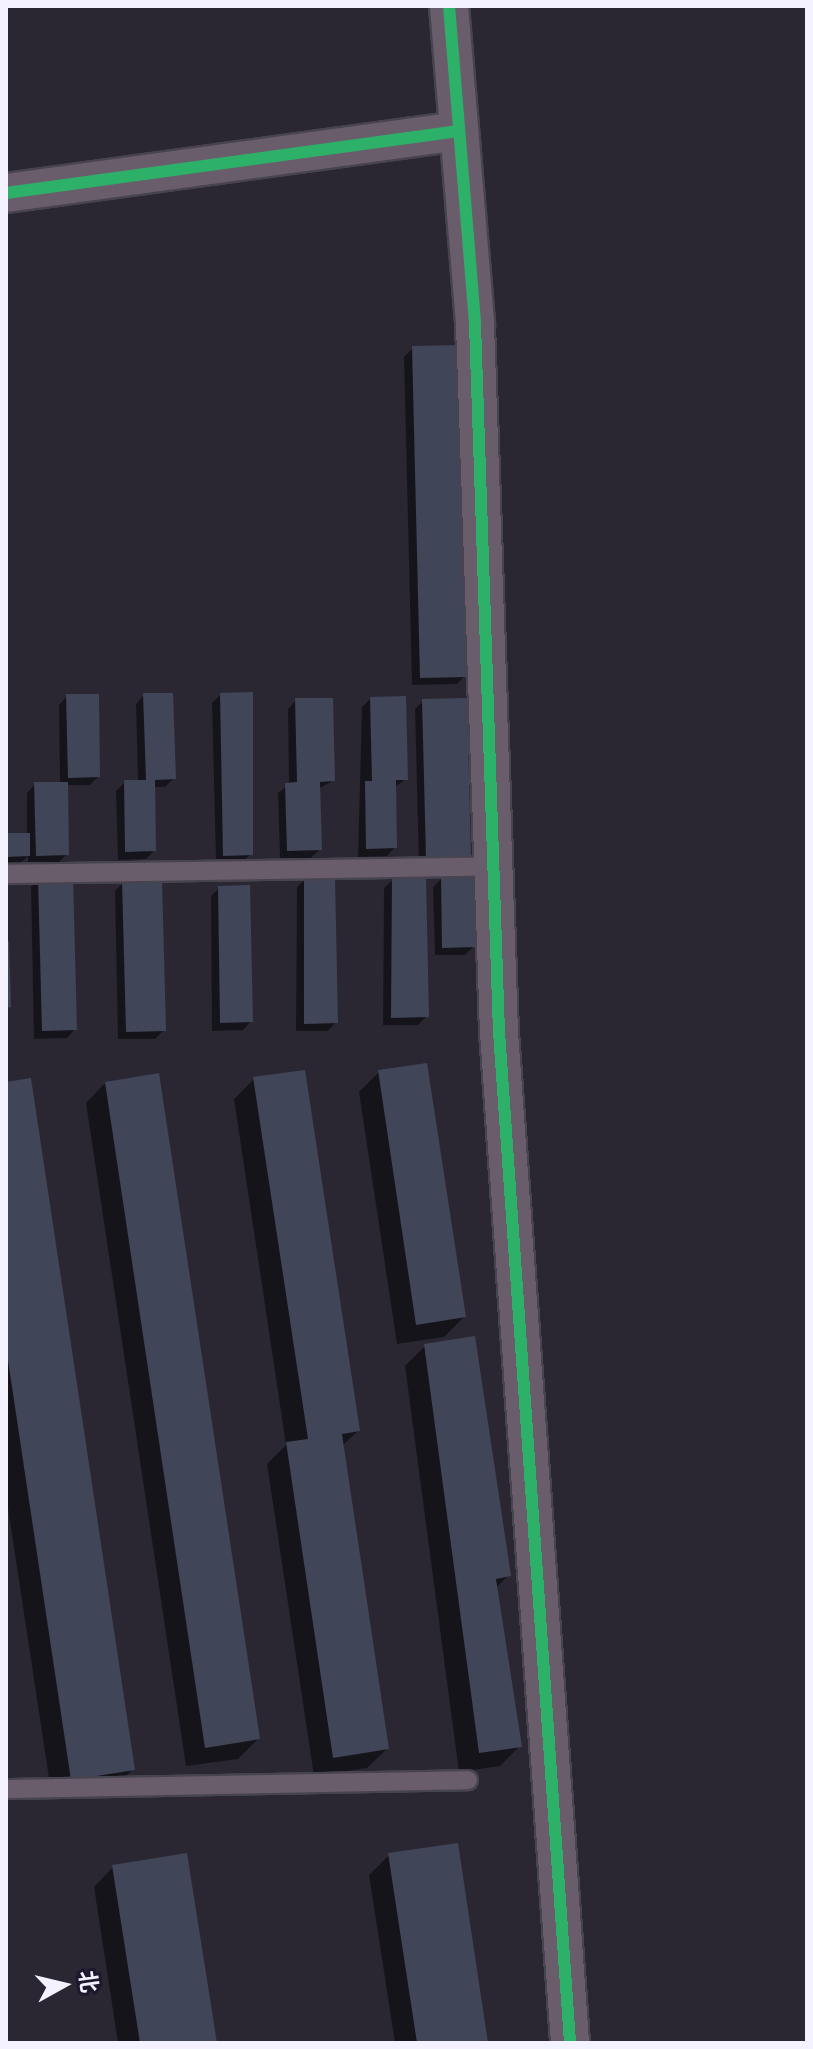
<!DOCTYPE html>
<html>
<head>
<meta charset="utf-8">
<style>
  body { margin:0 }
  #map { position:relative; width:813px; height:2049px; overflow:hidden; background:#2a2733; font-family:"Source Sans 3","Noto Sans SC",sans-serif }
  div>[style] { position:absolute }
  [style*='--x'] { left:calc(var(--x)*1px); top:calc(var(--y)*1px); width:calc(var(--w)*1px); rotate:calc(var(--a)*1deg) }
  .shadow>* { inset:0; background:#0007 }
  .building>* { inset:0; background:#404557 }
  .roads { filter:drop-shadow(2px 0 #47444f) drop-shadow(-2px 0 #47444f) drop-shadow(0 2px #47444f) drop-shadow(0 -2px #47444f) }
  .lane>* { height:18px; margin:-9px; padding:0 9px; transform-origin:9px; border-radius:9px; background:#6a5d6b }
  .street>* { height:38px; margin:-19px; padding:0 19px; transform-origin:19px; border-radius:19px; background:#6a5d6b }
  .cycleway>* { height:12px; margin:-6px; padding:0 6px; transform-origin:6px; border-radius:6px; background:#2db169 }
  span { translate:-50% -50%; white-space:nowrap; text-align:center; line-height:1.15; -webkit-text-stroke:6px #1d182d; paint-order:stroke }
  .frame { position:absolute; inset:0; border:8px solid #f4f2fe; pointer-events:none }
  .north { position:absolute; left:24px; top:1945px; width:80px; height:80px; -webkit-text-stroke:6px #1d182d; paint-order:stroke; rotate:82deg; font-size:22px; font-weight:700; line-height:32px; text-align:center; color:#f4f2fe }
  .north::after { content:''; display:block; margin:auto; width:28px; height:36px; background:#f4f2fe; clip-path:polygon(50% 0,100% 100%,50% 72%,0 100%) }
</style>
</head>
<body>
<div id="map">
  <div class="shadow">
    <div style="clip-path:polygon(413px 348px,465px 676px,457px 684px,412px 685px,404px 357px)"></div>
    <div style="clip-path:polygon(144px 695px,174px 778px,165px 787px,153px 787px,154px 851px,146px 859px,118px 860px,116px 791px,125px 782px,138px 782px,136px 704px)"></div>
    <div style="clip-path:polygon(220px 695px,251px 854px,242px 862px,216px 863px,212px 703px)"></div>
    <div style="clip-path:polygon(67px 696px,98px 777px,90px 785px,66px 785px,67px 854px,59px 862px,28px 863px,28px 856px,20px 864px,6px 864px,6px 835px,27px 835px,27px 793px,35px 784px,60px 784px,59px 705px)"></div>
    <div style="clip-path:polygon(371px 698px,406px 779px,394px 788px,395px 847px,387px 856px,358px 857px,362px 707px)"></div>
    <div style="clip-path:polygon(296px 700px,333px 781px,318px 789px,320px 849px,311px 858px,280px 858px,278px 793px,289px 784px,288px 709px)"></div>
    <div style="clip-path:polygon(423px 701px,469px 856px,460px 865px,419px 866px,415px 709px)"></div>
    <div style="clip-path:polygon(442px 878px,474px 946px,465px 955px,435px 955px,433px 887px)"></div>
    <div style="clip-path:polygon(39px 879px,75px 1029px,67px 1038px,34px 1039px,31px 887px)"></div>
    <div style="clip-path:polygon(305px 879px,336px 1022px,328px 1031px,296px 1031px,297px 887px)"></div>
    <div style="clip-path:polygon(393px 880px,427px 1016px,418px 1025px,383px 1025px,384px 888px)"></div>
    <div style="clip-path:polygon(123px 883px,164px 1030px,155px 1039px,118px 1039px,115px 891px)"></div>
    <div style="clip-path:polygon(219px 888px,251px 1021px,243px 1030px,212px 1031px,211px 896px)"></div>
    <div style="clip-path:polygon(379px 1072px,464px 1317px,444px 1337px,397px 1344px,359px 1092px)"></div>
    <div style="clip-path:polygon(254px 1079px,358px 1431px,342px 1446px,387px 1749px,367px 1768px,314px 1776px,267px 1464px,286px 1445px,234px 1099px)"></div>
    <div style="clip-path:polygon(105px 1083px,258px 1739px,238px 1759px,186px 1766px,86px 1103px)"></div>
    <div style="clip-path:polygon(6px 1084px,133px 1769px,113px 1789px,52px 1798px,6px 1495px)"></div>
    <div style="clip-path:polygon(425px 1346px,509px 1575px,496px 1588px,520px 1746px,500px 1766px,459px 1772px,405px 1366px)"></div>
    <div style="clip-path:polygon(389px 1855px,486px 2043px,395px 2043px,369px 1875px)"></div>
    <div style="clip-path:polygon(113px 1867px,215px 2043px,118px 2043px,94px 1887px)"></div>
  </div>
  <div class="building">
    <div style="clip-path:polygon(459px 345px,467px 677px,420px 678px,412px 346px)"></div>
    <div style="clip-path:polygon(253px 692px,253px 855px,223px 856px,220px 693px)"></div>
    <div style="clip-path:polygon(143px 693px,173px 693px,176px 779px,155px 780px,156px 851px,125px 852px,124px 780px,146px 780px)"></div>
    <div style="clip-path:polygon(66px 694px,99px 694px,100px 777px,68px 778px)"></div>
    <div style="clip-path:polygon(406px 696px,408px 780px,396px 780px,397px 848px,366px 849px,365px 781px,372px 781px,370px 697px)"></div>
    <div style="clip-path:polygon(295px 698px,333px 698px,335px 781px,320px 782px,322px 850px,287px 851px,285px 783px,297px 782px)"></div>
    <div style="clip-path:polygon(467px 698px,471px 857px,426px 858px,422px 699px)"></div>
    <div style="clip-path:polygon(34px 782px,68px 782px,69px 855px,36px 856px)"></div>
    <div style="clip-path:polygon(6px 833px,30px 833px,30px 856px,6px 857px)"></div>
    <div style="clip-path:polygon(474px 875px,476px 947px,442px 948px,441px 876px)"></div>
    <div style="clip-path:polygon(73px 876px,77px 1030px,42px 1031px,38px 877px)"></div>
    <div style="clip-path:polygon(335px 876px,338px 1023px,304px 1024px,304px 877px)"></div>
    <div style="clip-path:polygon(426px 877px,429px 1017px,391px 1018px,392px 878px)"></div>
    <div style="clip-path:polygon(162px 879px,166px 1031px,126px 1032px,122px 881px)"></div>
    <div style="clip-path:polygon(250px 885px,253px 1022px,220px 1023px,218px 886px)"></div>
    <div style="clip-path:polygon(6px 941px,9px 941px,11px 1007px,6px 1008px)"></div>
    <div style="clip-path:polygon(427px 1063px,466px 1317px,416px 1325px,378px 1070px)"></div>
    <div style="clip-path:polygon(305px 1070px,360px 1431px,342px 1434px,389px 1749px,333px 1758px,286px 1442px,308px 1439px,253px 1077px)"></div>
    <div style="clip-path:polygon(159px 1073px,260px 1739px,205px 1748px,105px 1082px)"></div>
    <div style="clip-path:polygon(31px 1078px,135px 1770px,71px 1780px,6px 1347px,6px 1082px)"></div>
    <div style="clip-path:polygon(475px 1336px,511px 1576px,496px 1579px,522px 1747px,479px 1753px,424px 1344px)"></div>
    <div style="clip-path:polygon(458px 1843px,488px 2043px,417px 2043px,388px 1853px)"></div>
    <div style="clip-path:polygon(187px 1853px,217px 2043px,140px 2043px,112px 1865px)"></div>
  </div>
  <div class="roads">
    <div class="lane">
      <div style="--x:6;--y:874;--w:487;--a:-0.9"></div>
      <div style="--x:6;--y:1789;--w:462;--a:-1.1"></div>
    </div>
    <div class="street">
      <div style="--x:449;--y:6;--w:319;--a:85.3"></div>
      <div style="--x:475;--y:324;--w:708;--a:88.06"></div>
      <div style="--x:499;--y:1032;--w:1013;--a:85.98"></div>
      <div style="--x:6;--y:193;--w:457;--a:-7.8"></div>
    </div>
  </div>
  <div class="cycleway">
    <div style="--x:449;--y:6;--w:319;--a:85.3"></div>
    <div style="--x:475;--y:324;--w:708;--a:88.06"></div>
    <div style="--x:499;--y:1032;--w:1013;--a:85.98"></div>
    <div style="--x:6;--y:193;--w:457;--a:-7.8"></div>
  </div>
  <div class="frame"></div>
  <div class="north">北</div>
</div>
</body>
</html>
